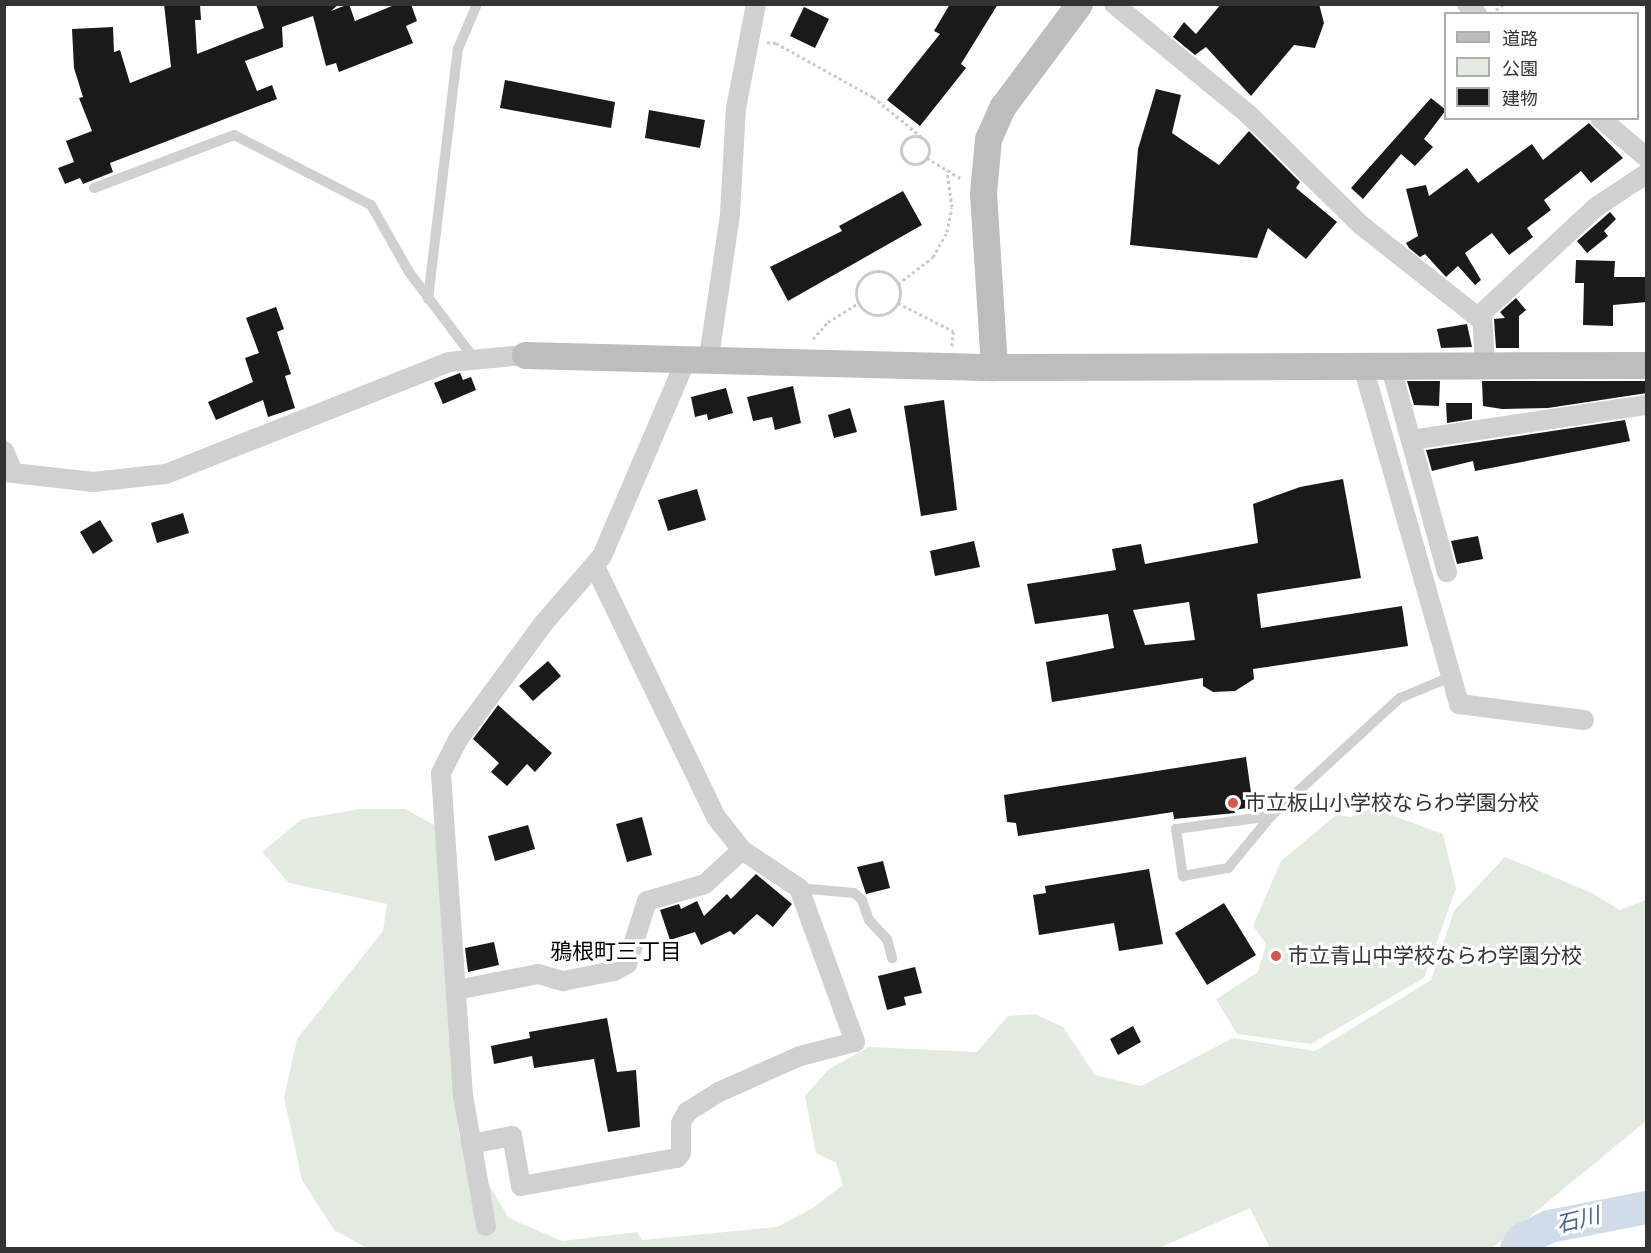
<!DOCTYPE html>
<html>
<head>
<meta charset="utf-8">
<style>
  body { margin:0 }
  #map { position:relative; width:1651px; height:1253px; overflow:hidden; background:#fff; font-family:Figtree,"Noto Sans JP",sans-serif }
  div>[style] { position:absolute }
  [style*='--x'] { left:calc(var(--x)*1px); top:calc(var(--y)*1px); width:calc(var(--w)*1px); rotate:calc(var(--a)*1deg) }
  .green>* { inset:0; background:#e3ebe0 }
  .river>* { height:33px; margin:-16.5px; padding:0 16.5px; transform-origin:16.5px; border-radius:16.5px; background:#d1dceb }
  .building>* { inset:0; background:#1a1a1a }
  .path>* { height:3px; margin-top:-1.5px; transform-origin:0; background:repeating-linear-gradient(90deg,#cacaca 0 3px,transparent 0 6px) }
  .path>.ring { margin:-1.5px; padding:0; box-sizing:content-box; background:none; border:3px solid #cacaca; border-radius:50% }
  .lane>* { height:10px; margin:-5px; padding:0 5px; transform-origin:5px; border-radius:5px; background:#d0d0d0 }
  .street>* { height:20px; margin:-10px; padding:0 10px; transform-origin:10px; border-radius:10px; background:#d0d0d0 }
  .secondary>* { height:27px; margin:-13.5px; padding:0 13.5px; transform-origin:13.5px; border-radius:13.5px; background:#bdbdbd }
  .dots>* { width:16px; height:16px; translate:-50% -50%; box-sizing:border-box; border:3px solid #fff; border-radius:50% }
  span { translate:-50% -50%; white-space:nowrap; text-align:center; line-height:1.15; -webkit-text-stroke:6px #fff; paint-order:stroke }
  .poi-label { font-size:21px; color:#333 }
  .left { translate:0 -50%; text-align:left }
  .neighbourhood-label { font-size:22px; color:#000 }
  .water-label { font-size:22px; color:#466590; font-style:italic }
  .frame { position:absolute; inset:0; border:6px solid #333; pointer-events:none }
  .legend { position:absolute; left:1444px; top:12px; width:195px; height:108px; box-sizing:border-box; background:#fff; border:2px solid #adadad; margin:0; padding:8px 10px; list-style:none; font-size:18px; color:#333 }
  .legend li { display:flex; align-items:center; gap:12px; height:30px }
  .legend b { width:30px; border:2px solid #adadad }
</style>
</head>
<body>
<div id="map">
  <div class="green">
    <div style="clip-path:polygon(1372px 808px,1443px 834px,1456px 888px,1424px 978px,1311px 1044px,1237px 1034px,1216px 999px,1258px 972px,1266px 944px,1253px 926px,1281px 861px,1336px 815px,1351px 817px)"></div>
    <div style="clip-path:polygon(360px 809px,405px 809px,436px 826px,459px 1136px,509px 1218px,562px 1241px,637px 1232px,642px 1240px,777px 1227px,811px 1209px,843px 1185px,836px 1163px,816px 1153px,805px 1096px,829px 1069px,869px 1047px,977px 1052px,1008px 1016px,1035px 1014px,1063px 1027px,1095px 1075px,1141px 1086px,1233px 1038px,1315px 1051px,1431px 980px,1454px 911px,1505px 857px,1590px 892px,1620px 910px,1646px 900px,1646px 1121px,1492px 1248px,1270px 1248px,1250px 1208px,1159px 1248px,367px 1248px,334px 1230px,302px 1180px,284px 1098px,297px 1039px,383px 931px,387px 904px,289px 883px,262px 852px,302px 819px)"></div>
  </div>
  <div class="river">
    <div style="--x:1516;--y:1248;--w:11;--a:-56"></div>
    <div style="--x:1522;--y:1239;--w:30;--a:-26"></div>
    <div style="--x:1549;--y:1226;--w:99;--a:-11.1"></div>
  </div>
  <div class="building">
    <div style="clip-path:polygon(164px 4px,200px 4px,201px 20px,195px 20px,197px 54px,264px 28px,256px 4px,339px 4px,331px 11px,349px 4px,355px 21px,397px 4px,411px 4px,417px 21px,406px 26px,413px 43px,339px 72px,336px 63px,326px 66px,313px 16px,282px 27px,283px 47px,245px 61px,257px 91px,272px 85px,277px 99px,110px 163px,113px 172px,83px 184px,80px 178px,65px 184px,58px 168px,74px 162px,66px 141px,92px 131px,79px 98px,83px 97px,74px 68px,72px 29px,113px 27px,114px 52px,120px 50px,130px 83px,171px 67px)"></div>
    <div style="clip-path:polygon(950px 4px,998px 4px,961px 64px,966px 68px,920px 126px,887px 100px,940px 34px,934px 31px)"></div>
    <div style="clip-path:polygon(1221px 4px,1319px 4px,1324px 23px,1315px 48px,1294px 45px,1251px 96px,1206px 47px,1195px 55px,1173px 37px,1184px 22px,1196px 34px)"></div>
    <div style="clip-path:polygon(804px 7px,829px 19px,815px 48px,790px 36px)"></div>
    <div style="clip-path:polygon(505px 80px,615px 102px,611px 128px,500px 108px)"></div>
    <div style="clip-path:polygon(1156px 89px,1181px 95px,1172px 133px,1219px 165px,1249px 131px,1300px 182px,1296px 188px,1337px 222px,1306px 259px,1268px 228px,1257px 258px,1130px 245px,1138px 149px)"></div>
    <div style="clip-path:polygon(1431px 98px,1446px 110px,1424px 139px,1433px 147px,1415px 166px,1401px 154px,1363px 199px,1351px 188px)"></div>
    <div style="clip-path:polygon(649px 110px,705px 120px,700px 148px,645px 138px)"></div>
    <div style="clip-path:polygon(1589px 123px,1623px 158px,1591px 183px,1581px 171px,1544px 200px,1551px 210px,1527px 228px,1533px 237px,1509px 255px,1492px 233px,1465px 253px,1481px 280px,1475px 285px,1458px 266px,1446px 277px,1425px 254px,1420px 257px,1409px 248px,1406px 243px,1418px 236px,1406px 189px,1426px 185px,1429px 196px,1467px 168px,1478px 183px,1532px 144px,1543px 160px)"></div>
    <div style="clip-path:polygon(903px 191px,922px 225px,788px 301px,770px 267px,842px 231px,839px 226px)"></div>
    <div style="clip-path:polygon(1610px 212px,1616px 219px,1604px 231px,1608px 236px,1587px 253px,1577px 241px)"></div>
    <div style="clip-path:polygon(1576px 260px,1615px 261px,1614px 277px,1647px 277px,1647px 302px,1613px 305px,1613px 326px,1583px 325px,1584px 283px,1575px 283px)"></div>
    <div style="clip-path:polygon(1516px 298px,1526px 310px,1519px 316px,1519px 348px,1496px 348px,1494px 319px,1505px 318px,1500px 312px)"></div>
    <div style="clip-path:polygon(276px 307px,284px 329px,277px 332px,291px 374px,285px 376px,295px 408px,268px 417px,263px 400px,216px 420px,208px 402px,253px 382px,245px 358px,259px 353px,246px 318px)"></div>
    <div style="clip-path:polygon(1467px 324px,1472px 347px,1441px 348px,1437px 329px)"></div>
    <div style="clip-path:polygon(460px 373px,463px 380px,471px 377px,476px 390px,443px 404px,434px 383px)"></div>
    <div style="clip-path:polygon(1440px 381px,1439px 406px,1414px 405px,1407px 381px)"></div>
    <div style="clip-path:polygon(1482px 381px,1647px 381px,1647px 393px,1548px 408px,1502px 409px,1483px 406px)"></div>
    <div style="clip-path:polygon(793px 386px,801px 423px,775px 430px,772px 417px,753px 421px,747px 397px)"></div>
    <div style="clip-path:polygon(726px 388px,733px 413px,708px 420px,707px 414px,695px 417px,691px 397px)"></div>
    <div style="clip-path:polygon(944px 400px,957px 510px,921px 516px,904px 406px)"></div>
    <div style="clip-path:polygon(1446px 403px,1472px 403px,1472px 419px,1447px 423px)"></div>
    <div style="clip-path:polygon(850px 408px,857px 432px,834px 438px,828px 415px)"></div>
    <div style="clip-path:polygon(1625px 420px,1630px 441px,1475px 471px,1473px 461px,1432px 471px,1426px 450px)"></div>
    <div style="clip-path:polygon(evenodd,1343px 479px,1361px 578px,1257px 594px,1261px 628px,1402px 606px,1408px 646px,1253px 669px,1254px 679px,1235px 691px,1213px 692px,1203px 686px,1203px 678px,1052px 702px,1046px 662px,1114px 648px,1108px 614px,1035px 624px,1027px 584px,1116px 570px,1112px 549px,1141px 544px,1145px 564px,1258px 543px,1253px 504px,1300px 487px,1343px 479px,1189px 602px,1195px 640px,1145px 645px,1133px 610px,1189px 602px)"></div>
    <div style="clip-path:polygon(697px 489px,706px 520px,668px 531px,658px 500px)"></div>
    <div style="clip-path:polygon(183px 513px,189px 533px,157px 543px,151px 523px)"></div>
    <div style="clip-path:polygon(100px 520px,113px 541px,93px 554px,80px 532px)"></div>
    <div style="clip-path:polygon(1478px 536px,1483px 559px,1457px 564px,1451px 541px)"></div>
    <div style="clip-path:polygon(974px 541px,980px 567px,935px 576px,930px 551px)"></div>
    <div style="clip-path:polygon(548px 661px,561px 676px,533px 701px,519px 686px)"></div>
    <div style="clip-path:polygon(498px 705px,552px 753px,535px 772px,527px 764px,507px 786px,491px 772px,499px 763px,473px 739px)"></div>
    <div style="clip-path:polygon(1246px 757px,1253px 807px,1234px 810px,1235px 813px,1174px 819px,1173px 812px,1018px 836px,1016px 823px,1007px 822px,1004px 795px)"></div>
    <div style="clip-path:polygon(642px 817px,652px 855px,627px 862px,616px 824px)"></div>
    <div style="clip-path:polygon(528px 825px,535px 849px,495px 861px,488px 836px)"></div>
    <div style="clip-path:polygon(883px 861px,890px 888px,866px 894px,857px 867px)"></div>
    <div style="clip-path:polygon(1149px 869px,1163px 944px,1119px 951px,1114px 923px,1039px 935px,1033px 895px,1046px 893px,1045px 886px)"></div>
    <div style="clip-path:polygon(756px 874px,792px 904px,773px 927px,757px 914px,734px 935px,730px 931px,701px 945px,695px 932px,670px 940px,660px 910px,679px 904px,681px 909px,697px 901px,704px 916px,727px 894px,731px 899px)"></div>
    <div style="clip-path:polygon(1224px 903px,1256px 955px,1207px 985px,1175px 933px)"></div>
    <div style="clip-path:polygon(494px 942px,499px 965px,468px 972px,465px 948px)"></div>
    <div style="clip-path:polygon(915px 967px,922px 993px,904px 997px,906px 1005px,887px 1010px,878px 976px)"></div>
    <div style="clip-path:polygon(607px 1018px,617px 1072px,636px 1070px,640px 1127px,608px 1132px,594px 1059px,534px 1068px,532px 1056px,494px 1064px,491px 1046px,530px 1038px,529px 1032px)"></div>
    <div style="clip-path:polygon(1133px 1026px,1141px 1042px,1118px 1055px,1110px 1039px)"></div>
  </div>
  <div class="path">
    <div style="--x:1496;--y:10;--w:9;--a:-41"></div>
    <div style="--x:767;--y:42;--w:9;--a:6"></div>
    <div style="--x:776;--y:43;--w:111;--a:29.1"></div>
    <div style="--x:873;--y:97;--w:65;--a:39.4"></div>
    <div class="ring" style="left:901px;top:136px;width:25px;height:25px"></div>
    <div style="--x:927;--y:158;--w:41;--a:31"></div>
    <div class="ring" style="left:856px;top:271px;width:41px;height:41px"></div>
    <div style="--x:898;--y:284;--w:44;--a:-37.6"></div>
    <div style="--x:933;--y:257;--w:29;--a:-61"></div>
    <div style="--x:947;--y:232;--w:25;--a:-79"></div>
    <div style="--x:952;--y:207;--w:37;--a:-98"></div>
    <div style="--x:898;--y:303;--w:62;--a:27"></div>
    <div style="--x:953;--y:331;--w:15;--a:94"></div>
    <div style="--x:813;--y:339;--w:23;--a:-49"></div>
    <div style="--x:828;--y:322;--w:36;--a:-32"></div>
  </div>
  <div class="lane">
    <div style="--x:94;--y:188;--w:150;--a:-20.7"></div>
    <div style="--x:234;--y:135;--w:154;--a:27.1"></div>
    <div style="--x:371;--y:205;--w:77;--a:60.4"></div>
    <div style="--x:409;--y:272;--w:106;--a:53"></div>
    <div style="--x:428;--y:299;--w:252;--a:-83.2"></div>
    <div style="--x:458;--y:49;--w:49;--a:-67.1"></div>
    <div style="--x:1271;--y:816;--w:96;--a:172.2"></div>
    <div style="--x:1176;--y:829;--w:48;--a:81.5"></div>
    <div style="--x:1183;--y:876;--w:46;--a:-10.1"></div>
    <div style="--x:1228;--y:868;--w:67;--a:-50.4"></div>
    <div style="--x:1271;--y:816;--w:175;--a:-42.5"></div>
    <div style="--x:1400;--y:698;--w:57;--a:-22.5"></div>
    <div style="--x:799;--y:888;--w:55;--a:5.2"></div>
    <div style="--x:854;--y:893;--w:11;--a:41"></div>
    <div style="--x:862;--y:900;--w:21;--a:71"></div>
    <div style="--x:869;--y:920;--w:26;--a:47"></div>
    <div style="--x:887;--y:939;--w:20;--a:75"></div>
  </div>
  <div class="street">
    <div style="--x:1114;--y:4;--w:175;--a:39.4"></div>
    <div style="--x:1249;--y:115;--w:157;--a:44.5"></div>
    <div style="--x:1361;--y:225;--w:152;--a:38.3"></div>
    <div style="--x:1467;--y:4;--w:14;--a:45"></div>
    <div style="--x:1600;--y:118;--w:60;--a:40.3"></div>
    <div style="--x:709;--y:357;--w:145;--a:-81.6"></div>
    <div style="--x:730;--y:214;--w:106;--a:-86.8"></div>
    <div style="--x:736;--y:108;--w:106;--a:-79.1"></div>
    <div style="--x:1362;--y:363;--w:355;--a:74.1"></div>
    <div style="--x:1459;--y:704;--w:126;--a:7.3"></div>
    <div style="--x:1390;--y:364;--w:216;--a:74.7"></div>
    <div style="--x:1485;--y:364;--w:51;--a:-93.4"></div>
    <div style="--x:1482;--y:313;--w:156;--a:-42.9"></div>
    <div style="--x:1596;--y:207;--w:60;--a:-33.4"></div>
    <div style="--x:1411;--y:440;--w:238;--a:-8.5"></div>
    <div style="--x:4;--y:451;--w:23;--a:67"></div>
    <div style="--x:4;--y:472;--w:90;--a:6.4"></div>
    <div style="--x:93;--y:482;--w:73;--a:-6.3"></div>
    <div style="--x:166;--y:474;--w:304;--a:-21.6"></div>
    <div style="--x:449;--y:362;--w:76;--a:-5.3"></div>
    <div style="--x:456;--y:990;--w:84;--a:-11"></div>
    <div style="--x:538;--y:974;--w:26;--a:16"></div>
    <div style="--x:563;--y:981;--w:52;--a:-11.1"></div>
    <div style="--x:614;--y:971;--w:15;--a:-28"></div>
    <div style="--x:627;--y:964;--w:66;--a:-72.4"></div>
    <div style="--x:647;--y:901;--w:60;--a:-16.3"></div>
    <div style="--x:705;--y:884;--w:50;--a:-42.6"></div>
    <div style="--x:471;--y:1144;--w:42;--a:-11"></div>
    <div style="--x:512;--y:1136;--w:51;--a:79.8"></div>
    <div style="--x:521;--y:1186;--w:158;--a:-10.2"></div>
    <div style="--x:677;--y:1158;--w:6;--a:-51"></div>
    <div style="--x:681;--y:1153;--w:30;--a:-90"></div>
    <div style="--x:681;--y:1123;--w:13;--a:-61"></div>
    <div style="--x:687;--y:1112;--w:38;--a:-32"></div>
    <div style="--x:719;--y:1092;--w:89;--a:-24"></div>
    <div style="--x:800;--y:1056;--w:57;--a:-14.3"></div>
    <div style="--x:855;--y:1042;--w:164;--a:-110"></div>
    <div style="--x:799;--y:888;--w:69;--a:-146.3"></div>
    <div style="--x:742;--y:850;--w:42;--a:-128.2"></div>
    <div style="--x:716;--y:817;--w:278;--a:-115.8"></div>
    <div style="--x:486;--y:1226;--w:132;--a:-100"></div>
    <div style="--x:463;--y:1096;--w:324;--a:-93.9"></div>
    <div style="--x:441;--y:773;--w:39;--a:-63"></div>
    <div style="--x:459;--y:738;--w:142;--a:-53.6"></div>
    <div style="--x:543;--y:624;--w:90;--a:-49.1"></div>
    <div style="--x:602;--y:556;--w:215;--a:-66.8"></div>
  </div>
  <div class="secondary">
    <div style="--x:525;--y:355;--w:469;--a:1.5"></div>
    <div style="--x:994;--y:367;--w:652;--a:-0.18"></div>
    <div style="--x:994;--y:367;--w:174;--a:-93.6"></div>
    <div style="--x:983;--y:193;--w:54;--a:-84.7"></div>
    <div style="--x:988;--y:139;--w:36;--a:-66"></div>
    <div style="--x:1003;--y:106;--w:127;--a:-53.3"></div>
  </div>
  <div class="dots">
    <div style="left:1233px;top:803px;background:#d85746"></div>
    <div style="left:1276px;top:956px;background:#d85746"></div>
  </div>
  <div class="poi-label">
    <span class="left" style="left:1245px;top:803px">市立板山小学校ならわ学園分校</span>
    <span class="left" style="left:1288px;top:956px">市立青山中学校ならわ学園分校</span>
  </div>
  <div class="neighbourhood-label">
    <span style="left:616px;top:952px">鴉根町三丁目</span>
  </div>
  <div class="water-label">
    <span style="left:1578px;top:1220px;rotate:-14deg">石川</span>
  </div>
  <div class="frame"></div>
  <ul class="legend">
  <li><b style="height:8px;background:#bdbdbd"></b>道路</li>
  <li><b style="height:16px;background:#e3ebe0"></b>公園</li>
  <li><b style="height:16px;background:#1a1a1a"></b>建物</li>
  </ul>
</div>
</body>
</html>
